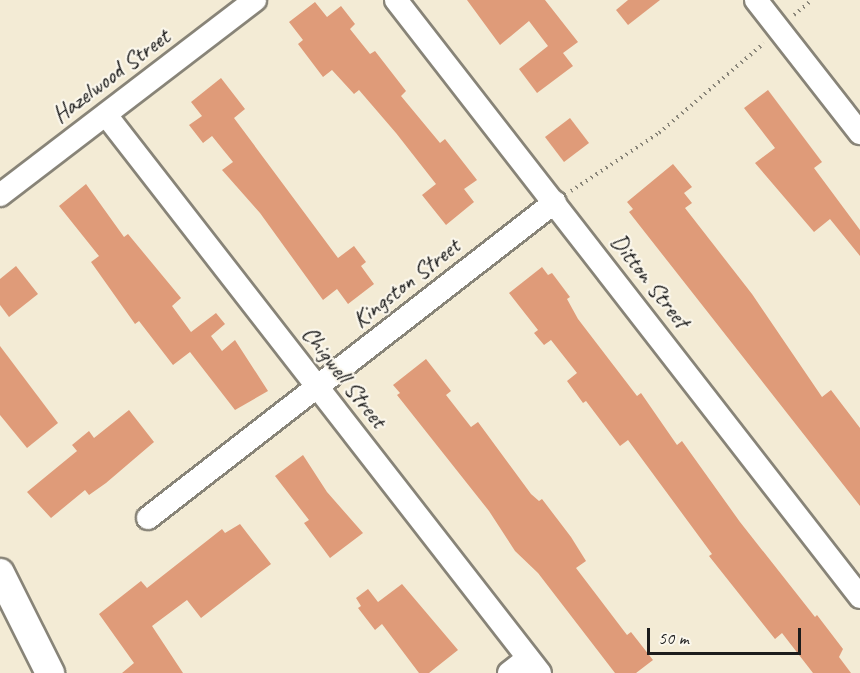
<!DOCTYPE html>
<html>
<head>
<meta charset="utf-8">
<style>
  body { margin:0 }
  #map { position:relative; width:860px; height:673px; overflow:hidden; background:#f3ebd5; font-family:Caveat,sans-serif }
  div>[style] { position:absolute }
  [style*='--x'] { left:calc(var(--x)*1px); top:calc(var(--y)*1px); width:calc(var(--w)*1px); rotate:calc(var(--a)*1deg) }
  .building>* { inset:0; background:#df9b79 }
  .path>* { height:4px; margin-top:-2px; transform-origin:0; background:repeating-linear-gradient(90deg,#888478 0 1.5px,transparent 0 6px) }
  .roads { filter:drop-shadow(2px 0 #888478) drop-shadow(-2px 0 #888478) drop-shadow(0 2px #888478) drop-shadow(0 -2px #888478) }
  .minor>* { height:22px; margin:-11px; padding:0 11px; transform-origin:11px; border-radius:11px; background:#fff }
  .tertiary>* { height:28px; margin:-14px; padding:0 14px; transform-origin:14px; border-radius:14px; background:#fff }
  span { translate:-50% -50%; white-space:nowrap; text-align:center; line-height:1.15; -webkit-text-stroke:4.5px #fbf7ec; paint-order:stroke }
  .street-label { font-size:24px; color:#1c1c1c }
  .scale { position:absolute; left:647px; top:628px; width:154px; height:27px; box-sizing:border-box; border:3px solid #1c1c1c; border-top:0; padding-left:8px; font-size:18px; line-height:21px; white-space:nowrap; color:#1c1c1c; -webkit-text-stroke:4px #fbf7ec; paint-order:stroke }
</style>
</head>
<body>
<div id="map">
  <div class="building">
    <div style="clip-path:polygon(467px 0,545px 0,578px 42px,563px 53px,573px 66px,537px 93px,519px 69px,548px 46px,529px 21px,500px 45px)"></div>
    <div style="clip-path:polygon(628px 0,660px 0,628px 25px,616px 10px)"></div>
    <div style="clip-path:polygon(315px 2px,327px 17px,341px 6px,355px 24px,350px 29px,370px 54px,375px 51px,406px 91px,401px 96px,440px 143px,445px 139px,477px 180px,464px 189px,474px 202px,446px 225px,422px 195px,436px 184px,396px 133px,359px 90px,354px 94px,332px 70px,323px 77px,298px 44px,303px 40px,289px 22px)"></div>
    <div style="clip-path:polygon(221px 78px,245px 109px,234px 118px,338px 258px,354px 246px,366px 262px,361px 266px,374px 284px,348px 304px,337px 289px,323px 300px,260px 213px,222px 170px,233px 162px,212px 136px,203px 143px,189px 125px,202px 116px,191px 102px)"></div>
    <div style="clip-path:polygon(768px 90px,822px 162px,814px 168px,860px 230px,860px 256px,830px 219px,814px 232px,755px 163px,775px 148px,744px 108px)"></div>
    <div style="clip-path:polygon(570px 118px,589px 143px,564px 162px,545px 137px)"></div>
    <div style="clip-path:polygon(673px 164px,692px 187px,684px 193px,692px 203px,685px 208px,752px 294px,822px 397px,831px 390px,860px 428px,860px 506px,629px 212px,633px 209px,627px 202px)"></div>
    <div style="clip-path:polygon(86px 184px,124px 237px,128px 234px,181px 298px,172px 306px,191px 332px,216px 313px,225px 324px,211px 336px,222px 351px,235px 340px,268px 391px,235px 410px,190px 352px,173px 365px,139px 321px,135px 324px,91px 262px,99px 256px,59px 206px)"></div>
    <div style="clip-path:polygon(16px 266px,38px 294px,9px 317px,0 305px,0 279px)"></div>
    <div style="clip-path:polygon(542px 267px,548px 275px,552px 273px,570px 297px,567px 299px,578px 319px,637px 396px,641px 393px,677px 445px,682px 441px,740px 522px,815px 617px,817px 615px,843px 649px,839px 657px,851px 673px,813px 673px,782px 633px,775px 639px,709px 556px,712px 554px,628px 440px,620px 446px,586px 401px,583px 403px,567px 381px,577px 373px,551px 340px,544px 345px,534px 333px,538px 330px,509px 293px)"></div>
    <div style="clip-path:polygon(0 346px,58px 423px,27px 448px,0 415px)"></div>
    <div style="clip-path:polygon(426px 359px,451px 391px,446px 395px,471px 427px,478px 422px,531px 494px,539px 501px,542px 499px,571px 537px,586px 561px,576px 568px,627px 635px,631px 632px,653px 660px,636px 673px,615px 673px,538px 573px,515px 551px,489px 511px,397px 395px,400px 393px,393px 385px)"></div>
    <div style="clip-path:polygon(129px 410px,154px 442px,106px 483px,89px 495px,85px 490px,51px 518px,27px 492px,77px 451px,72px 445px,89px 431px,94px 438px)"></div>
    <div style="clip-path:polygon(303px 455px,327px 492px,363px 533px,330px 558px,304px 523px,309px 520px,275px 476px)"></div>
    <div style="clip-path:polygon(240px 524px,271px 564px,201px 618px,187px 600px,152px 626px,183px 673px,122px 673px,134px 663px,99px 614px,141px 581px,147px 588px,222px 529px,225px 533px)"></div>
    <div style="clip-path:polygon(402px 584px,458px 650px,429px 673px,419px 673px,382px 624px,375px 630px,358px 608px,361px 606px,356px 598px,368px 589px,378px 602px)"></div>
  </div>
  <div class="path">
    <div style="--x:794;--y:15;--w:23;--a:-40"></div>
    <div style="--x:571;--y:191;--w:105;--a:-33.4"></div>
    <div style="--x:659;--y:133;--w:138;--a:-40.6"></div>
  </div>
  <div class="roads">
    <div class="minor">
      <div style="--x:396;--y:0;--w:756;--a:52.14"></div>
      <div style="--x:756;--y:0;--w:169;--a:52"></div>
      <div style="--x:106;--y:115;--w:707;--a:52.13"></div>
      <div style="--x:0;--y:195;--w:321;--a:-37.4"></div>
      <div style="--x:148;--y:518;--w:515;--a:-37.83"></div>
      <div style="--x:509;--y:673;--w:24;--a:-38"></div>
    </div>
    <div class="tertiary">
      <div style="--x:0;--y:573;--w:112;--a:63.4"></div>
    </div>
  </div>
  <div class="street-label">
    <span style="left:111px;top:76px;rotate:-37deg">Hazelwood Street</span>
    <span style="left:650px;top:281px;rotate:52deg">Ditton Street</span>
    <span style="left:406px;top:283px;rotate:-38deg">Kingston Street</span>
    <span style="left:344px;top:377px;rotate:52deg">Chigwell Street</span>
  </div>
  <div class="scale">50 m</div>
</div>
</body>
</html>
